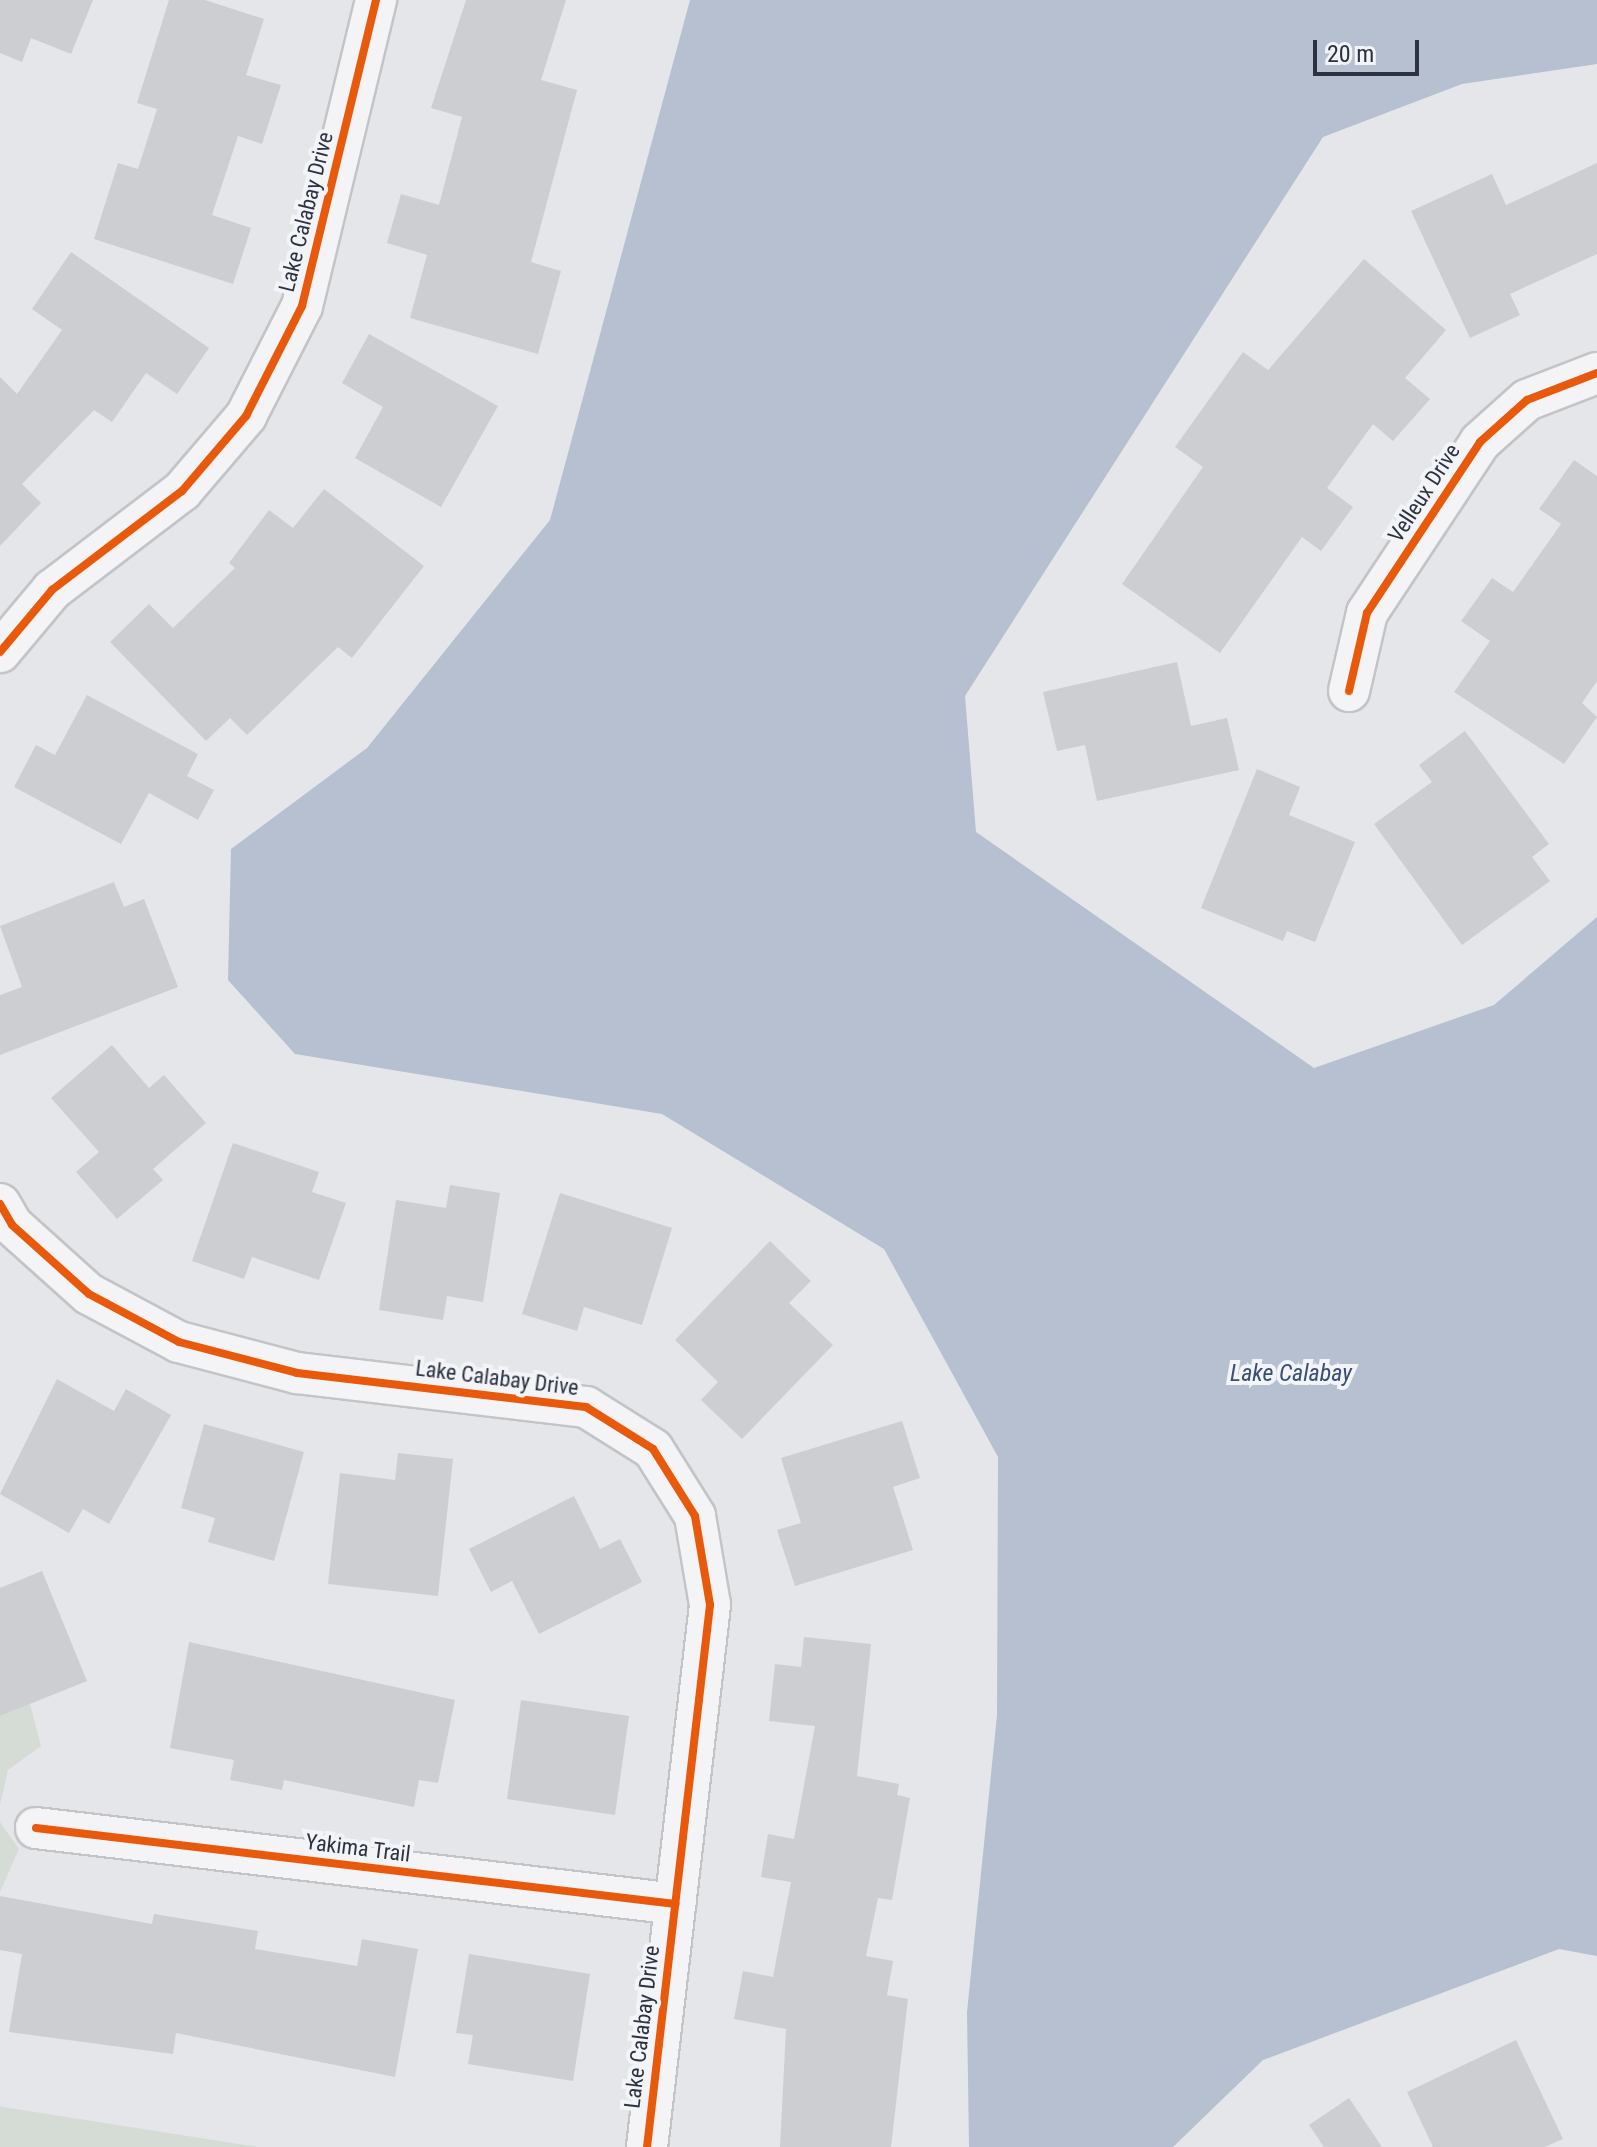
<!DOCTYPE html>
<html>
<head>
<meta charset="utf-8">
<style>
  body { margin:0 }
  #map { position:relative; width:1597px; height:2147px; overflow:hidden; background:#e4e6e9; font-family:"Roboto Condensed",sans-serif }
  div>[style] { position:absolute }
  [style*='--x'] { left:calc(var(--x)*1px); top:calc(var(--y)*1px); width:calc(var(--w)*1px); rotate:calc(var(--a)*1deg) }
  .green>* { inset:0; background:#d4dcd5 }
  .water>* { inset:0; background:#b6c0d1 }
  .building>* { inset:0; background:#cdced1 }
  .roads { filter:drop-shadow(2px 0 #c2c4c7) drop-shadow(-2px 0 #c2c4c7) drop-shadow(0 2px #c2c4c7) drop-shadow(0 -2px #c2c4c7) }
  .street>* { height:40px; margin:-20px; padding:0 20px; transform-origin:20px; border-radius:20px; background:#f4f4f6 }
  .cycleway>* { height:8px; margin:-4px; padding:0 4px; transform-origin:4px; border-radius:4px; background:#e8590c }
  span { translate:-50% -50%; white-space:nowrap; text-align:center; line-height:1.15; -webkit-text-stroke:8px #f3f4f8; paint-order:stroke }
  .street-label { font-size:22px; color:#2c3241 }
  .water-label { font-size:24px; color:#3a4d72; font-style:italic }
  .scale { position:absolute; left:1313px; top:40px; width:106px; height:36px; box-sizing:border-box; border:4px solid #2c3241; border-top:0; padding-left:10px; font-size:24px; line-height:28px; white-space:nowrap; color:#2c3241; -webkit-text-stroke:6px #f3f4f8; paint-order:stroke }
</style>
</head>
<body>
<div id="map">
  <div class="green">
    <div style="clip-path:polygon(30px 1704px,41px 1746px,8px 1770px,0 1805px,0 1716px)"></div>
    <div style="clip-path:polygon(0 1822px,19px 1849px,0 1892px)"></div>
    <div style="clip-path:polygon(0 2106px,3px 2107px,257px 2147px,0 2147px)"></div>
  </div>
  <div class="water">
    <div style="clip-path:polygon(690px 0,1597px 0,1597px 64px,1462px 84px,1323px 137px,965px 696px,976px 832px,1314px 1068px,1494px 1005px,1597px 917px,1597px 1956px,1559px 1949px,1263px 2060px,1173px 2147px,969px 2147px,967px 2012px,997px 1715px,998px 1457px,884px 1249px,662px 1114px,295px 1054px,228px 980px,231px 849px,367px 748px,550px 520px)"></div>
  </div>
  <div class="building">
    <div style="clip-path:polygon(0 0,93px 0,71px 54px,31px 38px,22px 62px,0 53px)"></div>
    <div style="clip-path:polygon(169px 0,205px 0,264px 19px,246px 75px,281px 85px,262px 144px,238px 136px,212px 215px,251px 228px,233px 284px,94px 239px,118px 163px,138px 169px,157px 109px,137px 103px)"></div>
    <div style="clip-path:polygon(466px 0,566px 0,541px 80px,577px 90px,531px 262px,561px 271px,538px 354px,410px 318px,427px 255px,387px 243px,401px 194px,439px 205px,462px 117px,431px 108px)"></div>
    <div style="clip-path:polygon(1597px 163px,1597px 254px,1510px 294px,1520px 315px,1470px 338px,1411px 211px,1492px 174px,1506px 205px)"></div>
    <div style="clip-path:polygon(71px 252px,209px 348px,177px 394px,146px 373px,112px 422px,94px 410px,22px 484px,41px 503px,0 546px,0 377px,17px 394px,62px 330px,32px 309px)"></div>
    <div style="clip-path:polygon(1364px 259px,1446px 330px,1405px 378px,1430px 399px,1393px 441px,1373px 424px,1327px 488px,1353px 507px,1321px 551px,1302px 537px,1220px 653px,1122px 584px,1203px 467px,1175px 447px,1243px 352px,1268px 370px)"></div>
    <div style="clip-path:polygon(369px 334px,498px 406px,441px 507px,355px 458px,383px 407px,342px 383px)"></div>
    <div style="clip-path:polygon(1574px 460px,1597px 476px,1597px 681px,1582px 703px,1597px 717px,1564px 764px,1454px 692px,1490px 641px,1461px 621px,1492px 578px,1513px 592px,1561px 524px,1539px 509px)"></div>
    <div style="clip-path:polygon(324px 489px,424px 566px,352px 658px,338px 647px,247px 735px,230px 718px,206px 741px,110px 642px,149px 604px,173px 628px,235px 568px,229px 563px,269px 510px,293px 528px)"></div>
    <div style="clip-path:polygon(1177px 662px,1191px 726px,1227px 718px,1239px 770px,1097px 801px,1085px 745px,1057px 751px,1043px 692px)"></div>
    <div style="clip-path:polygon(87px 695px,198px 754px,187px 776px,214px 790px,198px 820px,149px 793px,121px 844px,14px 787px,36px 745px,55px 755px)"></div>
    <div style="clip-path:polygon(1465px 731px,1549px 844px,1532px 857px,1550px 881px,1462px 945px,1374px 824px,1432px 782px,1419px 765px)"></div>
    <div style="clip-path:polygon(1257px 769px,1300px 787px,1289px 815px,1355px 842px,1315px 942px,1287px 931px,1283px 941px,1201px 908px)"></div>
    <div style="clip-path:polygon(114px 882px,124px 907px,144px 899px,178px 987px,0 1055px,0 995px,22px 987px,0 926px)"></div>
    <div style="clip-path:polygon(112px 1045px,149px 1088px,164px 1075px,206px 1123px,153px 1169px,163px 1180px,117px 1219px,76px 1172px,99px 1152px,51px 1098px)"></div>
    <div style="clip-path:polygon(233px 1143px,319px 1172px,312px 1192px,346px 1203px,319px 1280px,252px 1257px,244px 1279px,192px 1261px)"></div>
    <div style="clip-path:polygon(450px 1185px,500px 1193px,483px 1302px,447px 1296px,443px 1320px,379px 1310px,396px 1200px,446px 1208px)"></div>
    <div style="clip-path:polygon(560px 1193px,672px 1228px,642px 1325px,584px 1307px,577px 1331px,522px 1314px)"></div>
    <div style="clip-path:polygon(770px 1241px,811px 1281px,789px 1303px,833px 1345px,742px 1439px,701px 1400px,718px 1382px,675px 1340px)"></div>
    <div style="clip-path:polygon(57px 1379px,114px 1411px,126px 1389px,171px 1415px,109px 1524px,83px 1509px,69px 1533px,0 1494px)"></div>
    <div style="clip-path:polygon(902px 1421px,920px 1478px,893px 1487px,913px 1550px,795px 1586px,777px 1530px,801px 1523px,781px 1458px)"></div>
    <div style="clip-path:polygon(204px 1424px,304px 1452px,274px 1561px,208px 1542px,215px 1518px,181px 1508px)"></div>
    <div style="clip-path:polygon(398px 1453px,453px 1459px,438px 1596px,328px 1584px,340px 1473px,395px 1480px)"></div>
    <div style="clip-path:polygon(574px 1496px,600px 1549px,620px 1539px,642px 1582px,539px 1634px,512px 1581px,491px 1592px,469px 1549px)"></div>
    <div style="clip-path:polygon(42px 1571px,87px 1681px,0 1716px,0 1588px)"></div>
    <div style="clip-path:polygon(804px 1637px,871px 1644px,857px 1776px,899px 1784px,897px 1795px,910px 1798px,892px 1900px,878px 1898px,866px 1956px,893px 1961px,887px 1995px,908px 1999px,891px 2147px,780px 2147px,786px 2029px,734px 2019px,743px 1971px,773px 1977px,791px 1882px,761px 1877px,768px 1834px,794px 1839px,815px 1726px,769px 1721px,775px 1664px,801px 1667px)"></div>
    <div style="clip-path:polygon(189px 1642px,455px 1700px,438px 1783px,419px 1780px,414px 1807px,284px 1780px,282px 1790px,230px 1780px,234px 1760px,170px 1748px)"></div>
    <div style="clip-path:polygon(521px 1700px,629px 1716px,615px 1815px,507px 1799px)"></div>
    <div style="clip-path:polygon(0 1896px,152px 1924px,154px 1914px,258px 1931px,255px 1949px,357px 1966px,362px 1939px,418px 1949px,395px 2077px,176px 2033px,173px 2054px,9px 2032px,22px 1954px,0 1950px)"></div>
    <div style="clip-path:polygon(469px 1954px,590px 1974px,573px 2081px,468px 2064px,473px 2035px,456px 2033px)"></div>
    <div style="clip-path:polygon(1516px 2040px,1563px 2139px,1545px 2147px,1433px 2147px,1407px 2092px)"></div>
    <div style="clip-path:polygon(1349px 2098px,1382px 2147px,1324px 2147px,1309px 2125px)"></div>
  </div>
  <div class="roads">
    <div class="street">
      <div style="--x:0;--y:652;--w:81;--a:-50"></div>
      <div style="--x:52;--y:590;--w:163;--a:-37.3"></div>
      <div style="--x:182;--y:491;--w:99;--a:-49.5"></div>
      <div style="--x:246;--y:416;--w:123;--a:-63"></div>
      <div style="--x:302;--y:306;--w:315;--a:-76.4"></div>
      <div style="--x:1349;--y:691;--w:80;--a:-77"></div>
      <div style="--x:1367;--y:613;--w:205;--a:-56.5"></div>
      <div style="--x:1480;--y:442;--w:63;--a:-41.8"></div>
      <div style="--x:1527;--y:400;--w:75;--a:-21.1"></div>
      <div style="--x:0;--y:1204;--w:24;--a:60"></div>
      <div style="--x:12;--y:1225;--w:103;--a:41.9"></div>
      <div style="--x:89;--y:1294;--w:102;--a:28.1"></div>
      <div style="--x:179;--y:1342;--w:122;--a:14.7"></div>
      <div style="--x:297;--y:1373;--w:291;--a:6.7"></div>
      <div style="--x:586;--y:1407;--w:79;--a:32.1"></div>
      <div style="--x:653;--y:1449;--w:79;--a:57.9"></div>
      <div style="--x:695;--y:1516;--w:90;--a:80.4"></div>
      <div style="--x:710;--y:1605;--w:546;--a:96.63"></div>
      <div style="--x:36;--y:1828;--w:644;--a:6.77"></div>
    </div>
  </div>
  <div class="cycleway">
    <div style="--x:0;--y:652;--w:81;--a:-50"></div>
    <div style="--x:52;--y:590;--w:163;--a:-37.3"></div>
    <div style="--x:182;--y:491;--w:99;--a:-49.5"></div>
    <div style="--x:246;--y:416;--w:123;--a:-63"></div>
    <div style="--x:302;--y:306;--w:315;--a:-76.4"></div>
    <div style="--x:1349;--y:691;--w:80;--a:-77"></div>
    <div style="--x:1367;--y:613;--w:205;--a:-56.5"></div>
    <div style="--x:1480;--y:442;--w:63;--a:-41.8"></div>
    <div style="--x:1527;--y:400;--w:75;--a:-21.1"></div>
    <div style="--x:0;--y:1204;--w:24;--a:60"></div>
    <div style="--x:12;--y:1225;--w:103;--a:41.9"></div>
    <div style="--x:89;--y:1294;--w:102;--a:28.1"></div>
    <div style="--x:179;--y:1342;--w:122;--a:14.7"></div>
    <div style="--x:297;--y:1373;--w:291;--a:6.7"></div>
    <div style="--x:586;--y:1407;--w:79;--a:32.1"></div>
    <div style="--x:653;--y:1449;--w:79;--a:57.9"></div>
    <div style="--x:695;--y:1516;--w:90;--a:80.4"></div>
    <div style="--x:710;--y:1605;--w:546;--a:96.63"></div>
    <div style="--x:36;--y:1828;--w:644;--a:6.77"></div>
  </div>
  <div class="street-label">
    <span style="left:306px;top:212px;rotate:-76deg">Lake Calabay Drive</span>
    <span style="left:1424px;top:493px;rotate:-57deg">Velleux Drive</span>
    <span style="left:497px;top:1378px;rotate:7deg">Lake Calabay Drive</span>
    <span style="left:358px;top:1848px;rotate:7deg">Yakima Trail</span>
    <span style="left:642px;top:2027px;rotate:-83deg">Lake Calabay Drive</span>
  </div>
  <div class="water-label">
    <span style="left:1291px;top:1374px">Lake Calabay</span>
  </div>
  <div class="scale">20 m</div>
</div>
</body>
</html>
